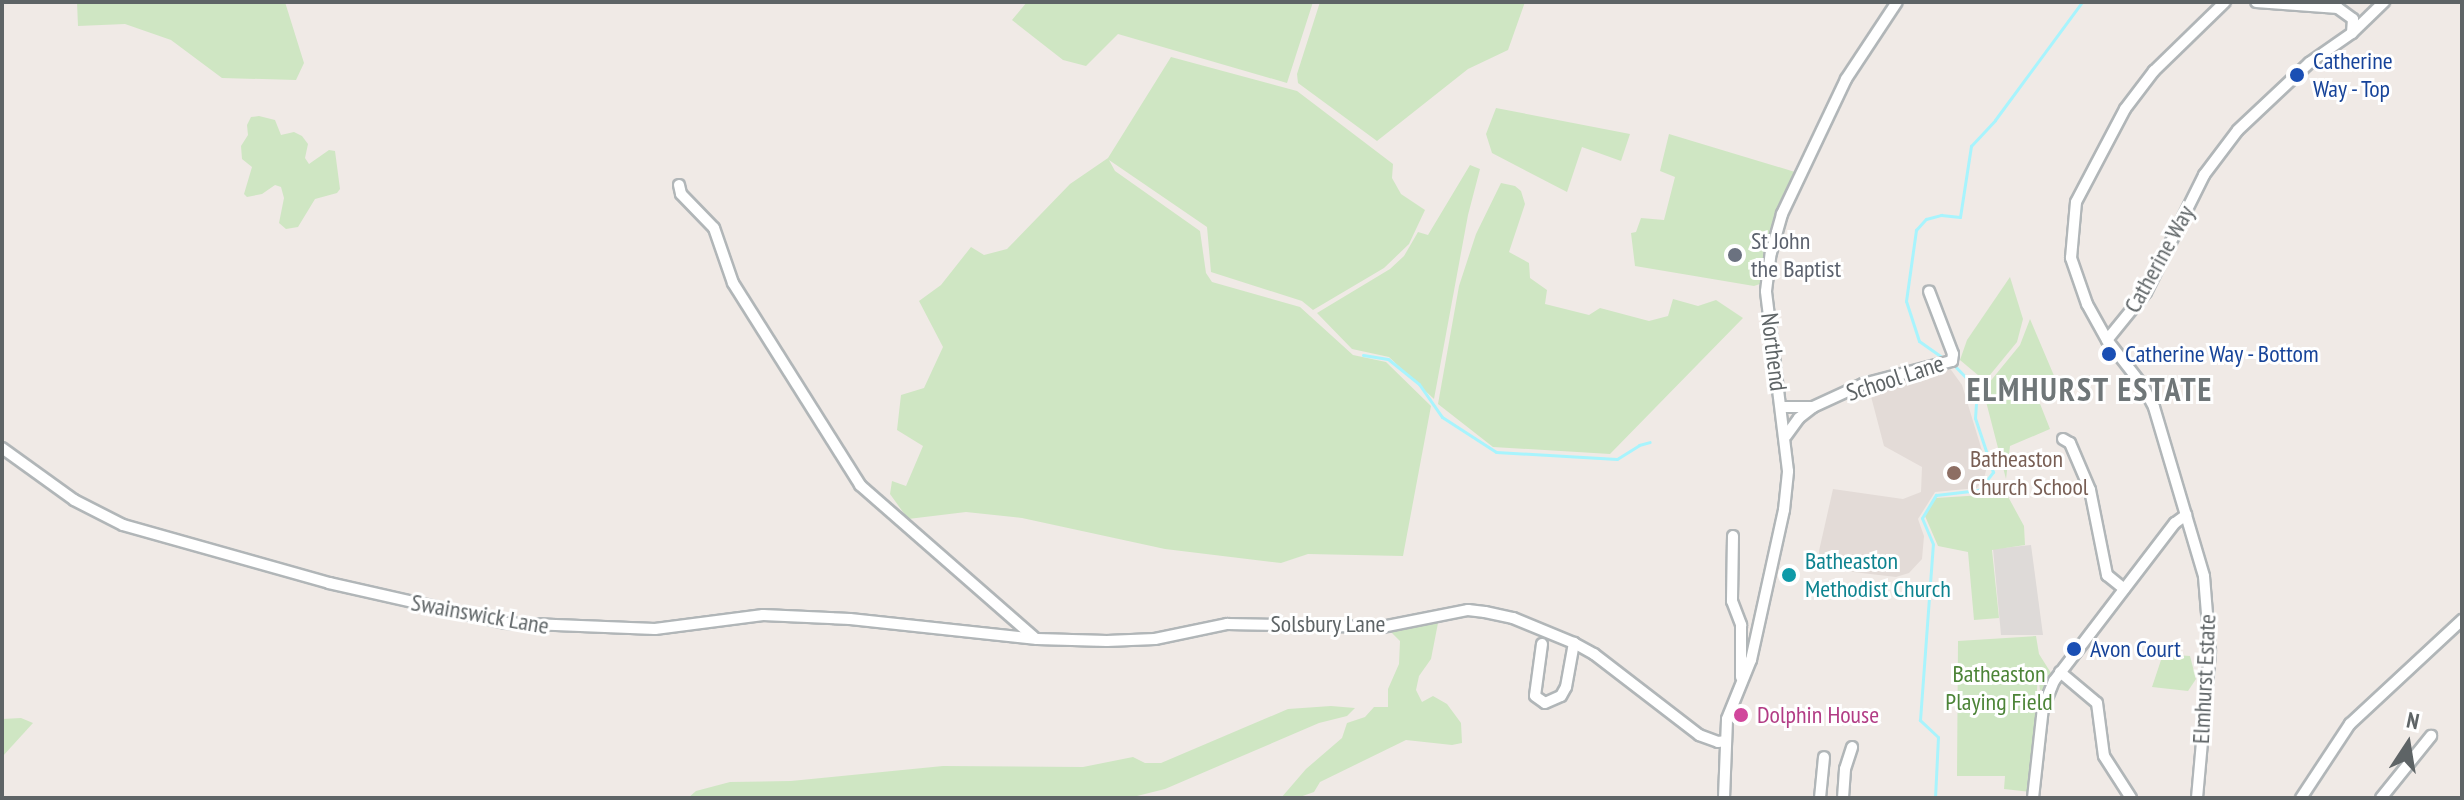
<!DOCTYPE html>
<html>
<head>
<meta charset="utf-8">
<style>
  body { margin:0 }
  #map { position:relative; width:2464px; height:800px; overflow:hidden; background:#f0eae6; font-family:"PT Sans Narrow",sans-serif }
  div>[style] { position:absolute }
  [style*='--x'] { left:calc(var(--x)*1px); top:calc(var(--y)*1px); width:calc(var(--w)*1px); rotate:calc(var(--a)*1deg) }
  .industrial>* { inset:0; background:#dedad8 }
  .education>* { inset:0; background:#e3dbd7 }
  .green>* { inset:0; background:#cfe6c3 }
  .stream>* { height:3px; margin:-1.5px; padding:0 1.5px; transform-origin:1.5px; border-radius:1.5px; background:#a8f4fd }
  .roads { filter:drop-shadow(2px 0 #b1b6b8) drop-shadow(-2px 0 #b1b6b8) drop-shadow(0 2px #b1b6b8) drop-shadow(0 -2px #b1b6b8) }
  .street>* { height:10px; margin:-5px; padding:0 5px; transform-origin:5px; border-radius:5px; background:#fff }
  .dots>* { width:22px; height:22px; translate:-50% -50%; box-sizing:border-box; border:4px solid #fff; border-radius:50% }
  span { translate:-50% -50%; white-space:nowrap; text-align:center; line-height:1.15; -webkit-text-stroke:6px #fff; paint-order:stroke }
  .transit-label { font-size:24px; color:#164399 }
  .left { translate:0 -50%; text-align:left }
  .worship-label { font-size:24px; color:#5b616d }
  .street-label { font-size:24px; color:#5e6466 }
  .education-label { font-size:24px; color:#785e54 }
  .culture-label { font-size:24px; color:#0d838f }
  .park-label { font-size:24px; color:#4c8437 }
  .hotel-label { font-size:24px; color:#b23c85 }
  .district-label { font-size:32px; color:#6f7678; font-weight:700; letter-spacing:2px }
  .frame { position:absolute; inset:0; border:4px solid #5e6466; pointer-events:none }
  .north { position:absolute; left:2368px; top:704px; width:80px; height:80px; -webkit-text-stroke:6px #fff; paint-order:stroke; rotate:12deg; font-size:22px; font-weight:700; line-height:32px; text-align:center; color:#5e6466 }
  .north::after { content:''; display:block; margin:auto; width:28px; height:36px; background:#5e6466; clip-path:polygon(50% 0,100% 100%,50% 72%,0 100%) }
</style>
</head>
<body>
<div id="map">
  <div class="industrial">
    <div style="clip-path:polygon(2031px 545px,2043px 635px,2001px 635px,1993px 549px)"></div>
  </div>
  <div class="education">
    <div style="clip-path:polygon(1949px 367px,1962px 385px,1987px 467px,1984px 478px,1977px 488px,1935px 492px,1918px 519px,1924px 536px,1922px 559px,1909px 573px,1896px 577px,1819px 568px,1819px 551px,1833px 489px,1903px 499px,1921px 492px,1922px 467px,1884px 446px,1868px 385px)"></div>
  </div>
  <div class="green">
    <div style="clip-path:polygon(77px 2px,285px 2px,304px 63px,296px 80px,222px 78px,171px 40px,125px 24px,78px 26px)"></div>
    <div style="clip-path:polygon(1027px 2px,1313px 2px,1287px 83px,1118px 34px,1086px 66px,1063px 60px,1012px 20px)"></div>
    <div style="clip-path:polygon(1320px 2px,1525px 2px,1508px 50px,1468px 69px,1377px 141px,1298px 83px,1297px 74px)"></div>
    <div style="clip-path:polygon(1171px 57px,1297px 91px,1393px 164px,1392px 178px,1401px 194px,1425px 210px,1409px 244px,1384px 268px,1313px 310px,1302px 301px,1211px 272px,1207px 227px,1109px 160px,1115px 171px,1200px 231px,1206px 273px,1212px 282px,1300px 307px,1353px 355px,1386px 362px,1431px 406px,1403px 556px,1308px 554px,1281px 563px,1165px 549px,1022px 518px,966px 512px,908px 519px,890px 494px,892px 481px,906px 486px,923px 446px,897px 430px,901px 395px,924px 388px,943px 347px,919px 301px,941px 285px,971px 247px,984px 255px,1007px 249px,1070px 184px,1108px 158px)"></div>
    <div style="clip-path:polygon(1496px 108px,1630px 134px,1621px 161px,1582px 147px,1567px 192px,1492px 153px,1486px 134px)"></div>
    <div style="clip-path:polygon(259px 116px,275px 120px,281px 135px,294px 132px,302px 136px,308px 144px,305px 158px,309px 164px,329px 150px,335px 151px,340px 189px,337px 193px,315px 199px,298px 227px,286px 229px,279px 223px,284px 198px,281px 187px,275px 185px,262px 194px,247px 197px,244px 194px,252px 167px,242px 159px,241px 146px,248px 135px,247px 125px,251px 117px)"></div>
    <div style="clip-path:polygon(1669px 134px,1795px 172px,1774px 218px,1763px 283px,1754px 286px,1635px 266px,1631px 233px,1636px 232px,1641px 218px,1664px 220px,1675px 177px,1660px 171px)"></div>
    <div style="clip-path:polygon(1470px 165px,1480px 169px,1468px 215px,1434px 399px,1389px 357px,1352px 349px,1317px 313px,1390px 269px,1404px 256px,1418px 232px,1428px 235px)"></div>
    <div style="clip-path:polygon(1501px 183px,1515px 186px,1521px 191px,1525px 204px,1509px 252px,1529px 263px,1530px 278px,1547px 290px,1545px 304px,1589px 315px,1600px 308px,1649px 321px,1668px 316px,1673px 299px,1698px 306px,1716px 300px,1743px 318px,1610px 454px,1493px 447px,1438px 404px,1459px 286px,1476px 234px)"></div>
    <div style="clip-path:polygon(2010px 277px,2023px 319px,2017px 342px,1985px 381px,1960px 360px,1967px 340px)"></div>
    <div style="clip-path:polygon(2030px 319px,2055px 378px,2033px 386px,2050px 429px,2010px 446px,2006px 479px,1982px 386px,1988px 384px,2020px 345px)"></div>
    <div style="clip-path:polygon(1999px 480px,2024px 526px,2025px 545px,1992px 550px,1999px 618px,1974px 620px,1968px 552px,1938px 546px,1925px 516px,1936px 498px,1983px 495px)"></div>
    <div style="clip-path:polygon(1438px 623px,1431px 659px,1419px 676px,1416px 690px,1422px 702px,1433px 696px,1447px 704px,1461px 723px,1462px 743px,1452px 745px,1406px 740px,1320px 782px,1314px 792px,1297px 798px,1281px 798px,1306px 769px,1342px 738px,1347px 723px,1365px 717px,1374px 707px,1388px 707px,1388px 689px,1399px 664px,1400px 641px,1390px 631px)"></div>
    <div style="clip-path:polygon(2036px 636px,2039px 654px,2051px 673px,2045px 690px,2040px 690px,2038px 673px,2031px 792px,2004px 789px,2005px 776px,1957px 776px,1958px 641px)"></div>
    <div style="clip-path:polygon(2163px 654px,2190px 656px,2196px 679px,2188px 691px,2152px 687px)"></div>
    <div style="clip-path:polygon(1331px 706px,1355px 708px,1347px 716px,1319px 723px,1165px 789px,1129px 798px,688px 798px,696px 791px,730px 782px,791px 781px,943px 766px,1083px 767px,1133px 757px,1145px 763px,1161px 763px,1288px 709px)"></div>
    <div style="clip-path:polygon(21px 718px,33px 723px,2px 757px,2px 719px)"></div>
  </div>
  <div class="stream">
    <div style="--x:1363;--y:355;--w:25;--a:9"></div>
    <div style="--x:1388;--y:359;--w:40;--a:39"></div>
    <div style="--x:1419;--y:384;--w:40;--a:55.1"></div>
    <div style="--x:1442;--y:417;--w:64;--a:32.9"></div>
    <div style="--x:1496;--y:452;--w:121;--a:3.3"></div>
    <div style="--x:1617;--y:459;--w:26;--a:-32"></div>
    <div style="--x:1639;--y:445;--w:11;--a:-15"></div>
    <div style="--x:1946;--y:360;--w:33;--a:-145"></div>
    <div style="--x:1919;--y:341;--w:42;--a:-108"></div>
    <div style="--x:1906;--y:301;--w:72;--a:-82"></div>
    <div style="--x:1916;--y:230;--w:15;--a:-48"></div>
    <div style="--x:1926;--y:219;--w:16;--a:-15"></div>
    <div style="--x:1941;--y:215;--w:19;--a:6"></div>
    <div style="--x:1960;--y:217;--w:72;--a:-81.2"></div>
    <div style="--x:1971;--y:146;--w:35;--a:-47"></div>
    <div style="--x:1995;--y:120;--w:147;--a:-53.6"></div>
    <div style="--x:1935;--y:798;--w:61;--a:-87.2"></div>
    <div style="--x:1938;--y:737;--w:25;--a:-137"></div>
    <div style="--x:1920;--y:720;--w:176;--a:-85.8"></div>
    <div style="--x:1933;--y:544;--w:28;--a:-113"></div>
    <div style="--x:1922;--y:518;--w:27;--a:-59"></div>
    <div style="--x:1936;--y:495;--w:43;--a:-6.6"></div>
    <div style="--x:1979;--y:490;--w:23;--a:-52"></div>
    <div style="--x:1993;--y:472;--w:57;--a:-108.4"></div>
    <div style="--x:1975;--y:418;--w:29;--a:-86"></div>
    <div style="--x:1977;--y:389;--w:35;--a:-134"></div>
  </div>
  <div class="roads">
    <div class="street">
      <div style="--x:2352;--y:33;--w:45;--a:-44.1"></div>
      <div style="--x:679;--y:185;--w:9;--a:77"></div>
      <div style="--x:681;--y:194;--w:47;--a:45.9"></div>
      <div style="--x:714;--y:228;--w:58;--a:70.9"></div>
      <div style="--x:733;--y:283;--w:239;--a:57.8"></div>
      <div style="--x:860;--y:485;--w:232;--a:41.2"></div>
      <div style="--x:2107;--y:340;--w:62;--a:-50.9"></div>
      <div style="--x:2146;--y:292;--w:131;--a:-63.6"></div>
      <div style="--x:2204;--y:175;--w:56;--a:-52.9"></div>
      <div style="--x:2238;--y:130;--w:98;--a:-43.3"></div>
      <div style="--x:2309;--y:63;--w:52;--a:-34.9"></div>
      <div style="--x:2352;--y:33;--w:14;--a:-86"></div>
      <div style="--x:2353;--y:19;--w:19;--a:-144"></div>
      <div style="--x:2338;--y:8;--w:82;--a:-175.8"></div>
      <div style="--x:1781;--y:407;--w:32;--a:0"></div>
      <div style="--x:1813;--y:407;--w:18;--a:142"></div>
      <div style="--x:1799;--y:418;--w:22;--a:126"></div>
      <div style="--x:1813;--y:407;--w:55;--a:-24.7"></div>
      <div style="--x:1863;--y:384;--w:92;--a:-14.5"></div>
      <div style="--x:1952;--y:361;--w:7;--a:-82"></div>
      <div style="--x:1953;--y:354;--w:67;--a:-110.9"></div>
      <div style="--x:2063;--y:439;--w:8;--a:30"></div>
      <div style="--x:2070;--y:443;--w:51;--a:66.9"></div>
      <div style="--x:2090;--y:490;--w:87;--a:78.7"></div>
      <div style="--x:2107;--y:575;--w:22;--a:39"></div>
      <div style="--x:2;--y:448;--w:89;--a:35.8"></div>
      <div style="--x:74;--y:500;--w:55;--a:27"></div>
      <div style="--x:123;--y:525;--w:214;--a:15.7"></div>
      <div style="--x:329;--y:583;--w:181;--a:12.7"></div>
      <div style="--x:506;--y:623;--w:149;--a:2.3"></div>
      <div style="--x:655;--y:629;--w:109;--a:-7.4"></div>
      <div style="--x:763;--y:615;--w:87;--a:2.6"></div>
      <div style="--x:850;--y:619;--w:188;--a:6.1"></div>
      <div style="--x:1037;--y:639;--w:70;--a:1.6"></div>
      <div style="--x:1107;--y:641;--w:48;--a:-2.4"></div>
      <div style="--x:1155;--y:639;--w:74;--a:-11.8"></div>
      <div style="--x:1227;--y:624;--w:155;--a:1.1"></div>
      <div style="--x:1382;--y:627;--w:88;--a:-11.2"></div>
      <div style="--x:1468;--y:610;--w:17;--a:7"></div>
      <div style="--x:1485;--y:612;--w:29;--a:12"></div>
      <div style="--x:1513;--y:618;--w:66;--a:22.3"></div>
      <div style="--x:1574;--y:643;--w:23;--a:29"></div>
      <div style="--x:1594;--y:654;--w:133;--a:37.6"></div>
      <div style="--x:1699;--y:735;--w:20;--a:20"></div>
      <div style="--x:1718;--y:742;--w:8;--a:-7"></div>
      <div style="--x:1733;--y:536;--w:65;--a:90.9"></div>
      <div style="--x:1732;--y:601;--w:26;--a:69"></div>
      <div style="--x:1741;--y:625;--w:52;--a:90"></div>
      <div style="--x:1542;--y:644;--w:52;--a:97.7"></div>
      <div style="--x:1535;--y:696;--w:12;--a:35"></div>
      <div style="--x:1545;--y:703;--w:17;--a:-24"></div>
      <div style="--x:1561;--y:696;--w:10;--a:-61"></div>
      <div style="--x:1566;--y:687;--w:45;--a:-79.7"></div>
      <div style="--x:2060;--y:672;--w:48;--a:40"></div>
      <div style="--x:2097;--y:703;--w:53;--a:82.5"></div>
      <div style="--x:2104;--y:756;--w:50;--a:57.3"></div>
      <div style="--x:1724;--y:798;--w:79;--a:-87.8"></div>
      <div style="--x:1727;--y:719;--w:64;--a:-67.9"></div>
      <div style="--x:1751;--y:660;--w:154;--a:-77.6"></div>
      <div style="--x:1784;--y:510;--w:39;--a:-84"></div>
      <div style="--x:1788;--y:471;--w:181;--a:-97"></div>
      <div style="--x:1766;--y:291;--w:38;--a:-83"></div>
      <div style="--x:1771;--y:253;--w:41;--a:-74.2"></div>
      <div style="--x:1782;--y:214;--w:149;--a:-64.6"></div>
      <div style="--x:1846;--y:79;--w:92;--a:-56.5"></div>
      <div style="--x:1820;--y:798;--w:41;--a:-84.4"></div>
      <div style="--x:1843;--y:798;--w:29;--a:-86"></div>
      <div style="--x:1845;--y:769;--w:23;--a:-72"></div>
      <div style="--x:2033;--y:798;--w:91;--a:-83.7"></div>
      <div style="--x:2043;--y:708;--w:29;--a:-68"></div>
      <div style="--x:2054;--y:681;--w:199;--a:-52.6"></div>
      <div style="--x:2175;--y:523;--w:14;--a:-36"></div>
      <div style="--x:2197;--y:798;--w:148;--a:-84.9"></div>
      <div style="--x:2210;--y:651;--w:75;--a:-94.6"></div>
      <div style="--x:2204;--y:576;--w:176;--a:-106.5"></div>
      <div style="--x:2154;--y:407;--w:24;--a:-118"></div>
      <div style="--x:2143;--y:386;--w:58;--a:-128"></div>
      <div style="--x:2107;--y:340;--w:41;--a:-119.1"></div>
      <div style="--x:2087;--y:304;--w:49;--a:-109.2"></div>
      <div style="--x:2071;--y:258;--w:56;--a:-84.9"></div>
      <div style="--x:2076;--y:202;--w:105;--a:-62.2"></div>
      <div style="--x:2125;--y:109;--w:48;--a:-52.7"></div>
      <div style="--x:2154;--y:71;--w:99;--a:-44.2"></div>
      <div style="--x:2301;--y:798;--w:89;--a:-56.5"></div>
      <div style="--x:2350;--y:724;--w:153;--a:-42.9"></div>
      <div style="--x:2381;--y:798;--w:80;--a:-51.1"></div>
    </div>
  </div>
  <div class="dots">
    <div style="left:2297px;top:75px;background:#1a4fb4"></div>
    <div style="left:1735px;top:255px;background:#6b7280"></div>
    <div style="left:2109px;top:354px;background:#1a4fb4"></div>
    <div style="left:1954px;top:473px;background:#8d6e63"></div>
    <div style="left:1789px;top:575px;background:#0f9aa8"></div>
    <div style="left:2074px;top:649px;background:#1a4fb4"></div>
    <div style="left:1741px;top:715px;background:#d1479c"></div>
  </div>
  <div class="transit-label">
    <span class="left" style="left:2313px;top:75px">Catherine<br>Way - Top</span>
    <span class="left" style="left:2125px;top:354px">Catherine Way - Bottom</span>
    <span class="left" style="left:2090px;top:649px">Avon Court</span>
  </div>
  <div class="worship-label">
    <span class="left" style="left:1751px;top:255px">St John<br>the Baptist</span>
  </div>
  <div class="street-label">
    <span style="left:2159px;top:259px;rotate:-61deg">Catherine Way</span>
    <span style="left:1774px;top:352px;rotate:83deg">Northend</span>
    <span style="left:1895px;top:378px;rotate:-18deg">School Lane</span>
    <span style="left:480px;top:614px;rotate:10deg">Swainswick Lane</span>
    <span style="left:1328px;top:624px">Solsbury Lane</span>
    <span style="left:2204px;top:679px;rotate:-87deg">Elmhurst Estate</span>
  </div>
  <div class="education-label">
    <span class="left" style="left:1970px;top:473px">Batheaston<br>Church School</span>
  </div>
  <div class="culture-label">
    <span class="left" style="left:1805px;top:575px">Batheaston<br>Methodist Church</span>
  </div>
  <div class="park-label">
    <span style="left:1999px;top:688px">Batheaston<br>Playing Field</span>
  </div>
  <div class="hotel-label">
    <span class="left" style="left:1757px;top:715px">Dolphin House</span>
  </div>
  <div class="district-label">
    <span style="left:2090px;top:389px">ELMHURST ESTATE</span>
  </div>
  <div class="frame"></div>
  <div class="north">N</div>
</div>
</body>
</html>
